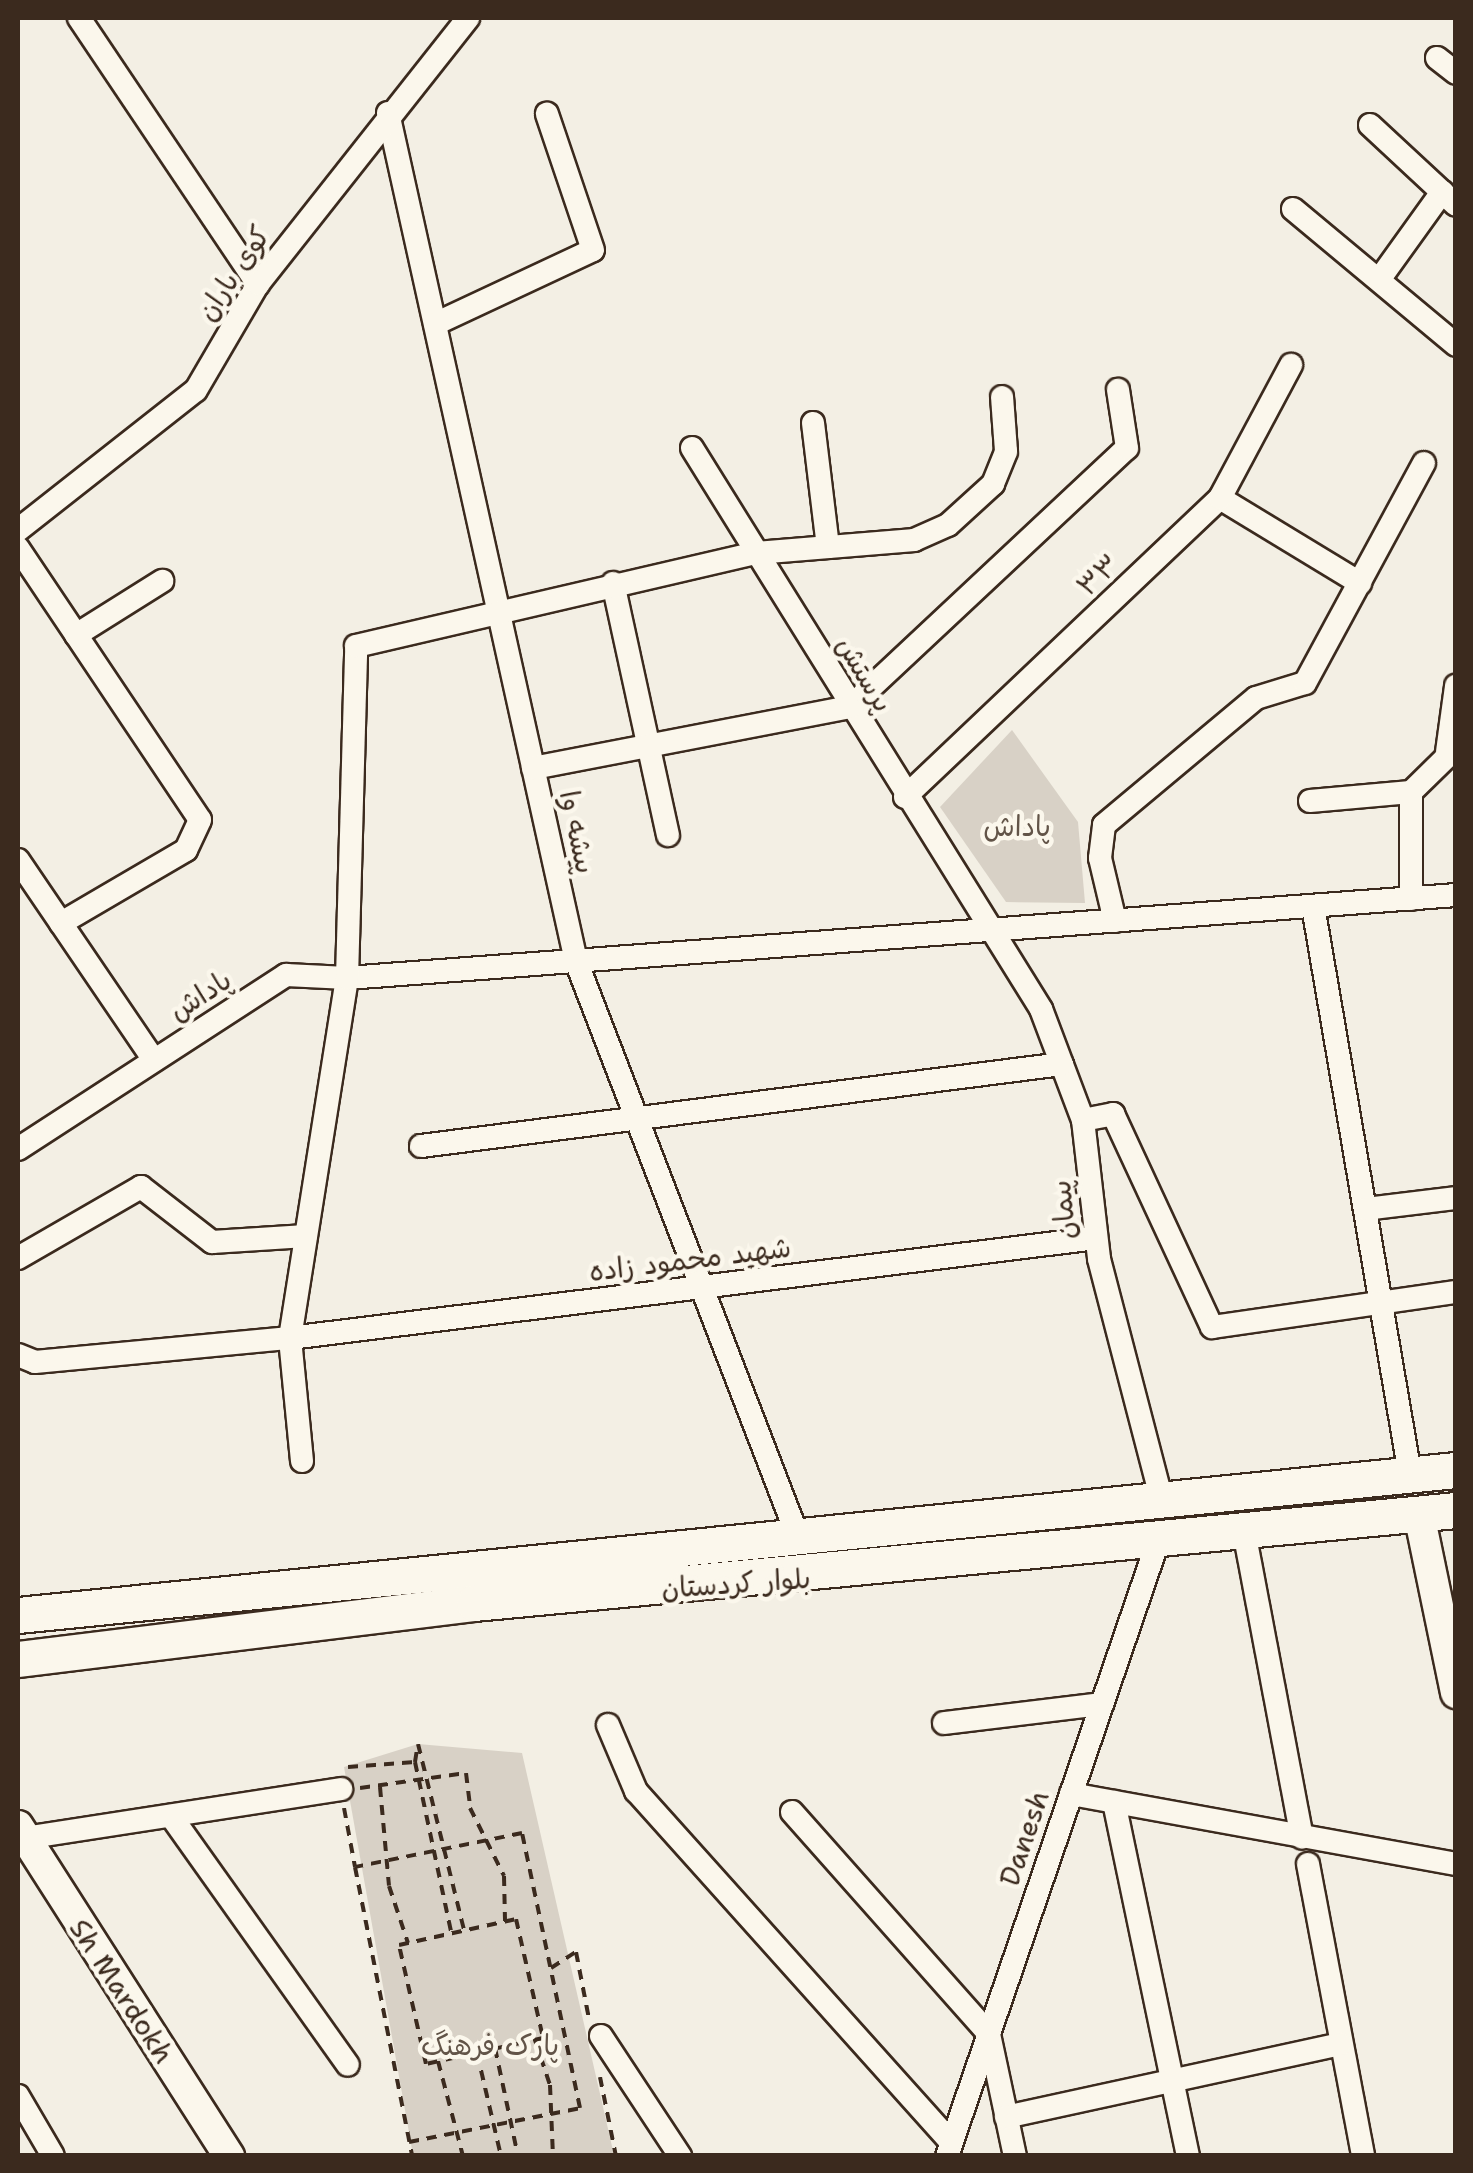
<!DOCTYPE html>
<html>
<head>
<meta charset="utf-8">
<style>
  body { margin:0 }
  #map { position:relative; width:1473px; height:2173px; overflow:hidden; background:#f3efe4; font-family:"Shantell Sans","Playpen Sans Arabic",sans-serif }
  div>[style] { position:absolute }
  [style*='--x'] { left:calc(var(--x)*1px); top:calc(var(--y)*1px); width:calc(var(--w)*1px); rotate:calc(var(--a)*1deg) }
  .green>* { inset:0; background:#d8d1c6 }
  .path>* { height:4px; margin-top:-2px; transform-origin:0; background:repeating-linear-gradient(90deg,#3b2a1e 0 10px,transparent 0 18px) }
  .roads { filter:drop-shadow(2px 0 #3b2a1e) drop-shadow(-2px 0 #3b2a1e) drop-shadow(0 2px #3b2a1e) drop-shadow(0 -2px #3b2a1e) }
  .street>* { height:22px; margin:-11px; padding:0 11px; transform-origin:11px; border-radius:11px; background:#fbf7ec }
  .secondary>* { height:30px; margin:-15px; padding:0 15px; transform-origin:15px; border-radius:15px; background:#fbf7ec }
  .primary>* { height:35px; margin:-17.5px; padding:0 17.5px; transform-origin:17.5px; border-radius:17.5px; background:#fbf7ec }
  span { translate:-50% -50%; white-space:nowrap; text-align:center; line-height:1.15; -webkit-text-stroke:9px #fbf7ec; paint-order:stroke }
  .street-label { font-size:28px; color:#3b2a1e }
  .park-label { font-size:28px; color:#625448 }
  .frame { position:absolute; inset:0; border:20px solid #3b2a1e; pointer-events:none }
</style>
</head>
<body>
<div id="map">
  <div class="green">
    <div style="clip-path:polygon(1012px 730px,1078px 822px,1085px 903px,1006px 902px,940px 807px)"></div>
    <div style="clip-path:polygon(418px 1744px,522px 1753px,614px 2155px,413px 2155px,344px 1767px)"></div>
  </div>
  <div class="path">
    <div style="--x:415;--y:1762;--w:18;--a:-81"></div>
    <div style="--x:418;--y:1744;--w:192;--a:76.1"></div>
    <div style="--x:348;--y:1767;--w:67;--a:-4.3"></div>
    <div style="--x:415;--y:1762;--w:173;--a:78"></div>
    <div style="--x:380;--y:1787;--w:99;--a:84.8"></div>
    <div style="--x:389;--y:1886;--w:60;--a:71.6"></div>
    <div style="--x:360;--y:1788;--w:107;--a:-8.1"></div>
    <div style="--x:466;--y:1773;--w:35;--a:83"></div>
    <div style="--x:470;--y:1808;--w:76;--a:63.4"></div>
    <div style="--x:504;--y:1876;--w:45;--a:88.7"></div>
    <div style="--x:344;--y:1808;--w:60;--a:79.4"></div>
    <div style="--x:516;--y:1919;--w:122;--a:77.2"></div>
    <div style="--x:543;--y:2038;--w:120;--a:167.5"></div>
    <div style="--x:426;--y:2064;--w:122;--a:-102.8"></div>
    <div style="--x:399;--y:1945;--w:120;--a:-12.5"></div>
    <div style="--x:551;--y:1968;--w:30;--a:-33"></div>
    <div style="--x:576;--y:1952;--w:68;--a:79"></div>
    <div style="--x:535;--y:2040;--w:47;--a:71.6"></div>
    <div style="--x:550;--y:2085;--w:71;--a:87.6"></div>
    <div style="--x:495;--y:2048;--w:110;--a:78"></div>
    <div style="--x:477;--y:2053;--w:106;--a:76.9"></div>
    <div style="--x:438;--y:2061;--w:98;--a:75.3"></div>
    <div style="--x:600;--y:2077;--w:81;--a:78.6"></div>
    <div style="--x:409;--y:2142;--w:174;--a:-11.2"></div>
    <div style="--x:580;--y:2108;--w:281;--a:-101.9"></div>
    <div style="--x:522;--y:1833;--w:170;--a:168.5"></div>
    <div style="--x:355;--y:1867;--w:295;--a:78.8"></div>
  </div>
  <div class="roads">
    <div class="street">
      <div style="--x:79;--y:18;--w:321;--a:56.1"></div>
      <div style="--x:1437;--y:58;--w:24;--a:38"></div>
      <div style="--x:388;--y:113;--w:869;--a:77.5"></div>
      <div style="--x:576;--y:961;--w:617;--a:68.92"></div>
      <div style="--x:1370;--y:125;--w:117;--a:42.9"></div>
      <div style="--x:1293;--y:209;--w:212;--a:39.8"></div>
      <div style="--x:1381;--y:277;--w:105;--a:-54.3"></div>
      <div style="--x:435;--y:324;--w:174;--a:-25.1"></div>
      <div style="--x:593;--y:250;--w:144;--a:-108.7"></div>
      <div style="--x:813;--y:423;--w:125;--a:83.1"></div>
      <div style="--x:692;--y:448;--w:661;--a:58.11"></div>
      <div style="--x:1041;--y:1009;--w:119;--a:69.3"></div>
      <div style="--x:1083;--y:1120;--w:140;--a:83.4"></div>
      <div style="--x:1099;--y:1259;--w:249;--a:75.4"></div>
      <div style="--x:1220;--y:498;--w:164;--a:31.3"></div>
      <div style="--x:18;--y:530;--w:226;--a:-38.2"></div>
      <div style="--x:196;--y:390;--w:123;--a:-59.7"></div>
      <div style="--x:258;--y:284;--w:339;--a:-51.7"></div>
      <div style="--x:18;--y:548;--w:327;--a:56.2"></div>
      <div style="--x:200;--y:820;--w:33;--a:115"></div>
      <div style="--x:186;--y:850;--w:145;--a:149.7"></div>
      <div style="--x:613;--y:583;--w:258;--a:77.7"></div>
      <div style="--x:76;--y:635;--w:102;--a:-32.1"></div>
      <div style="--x:1447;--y:752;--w:67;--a:-82.2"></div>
      <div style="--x:533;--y:768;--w:323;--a:-10.9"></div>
      <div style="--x:850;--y:707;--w:379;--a:-43.1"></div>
      <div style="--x:1127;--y:448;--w:59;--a:-98.8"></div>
      <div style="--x:905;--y:797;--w:434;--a:-43.5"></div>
      <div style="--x:1220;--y:498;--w:151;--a:-61.9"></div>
      <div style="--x:1310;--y:801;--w:101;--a:-5.1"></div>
      <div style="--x:18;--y:860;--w:242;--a:55.8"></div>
      <div style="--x:1411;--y:899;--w:107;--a:-90"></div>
      <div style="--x:1411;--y:792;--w:63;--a:-44.4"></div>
      <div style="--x:1313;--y:906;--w:576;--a:80.31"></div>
      <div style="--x:1115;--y:921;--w:65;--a:-103.4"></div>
      <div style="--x:1100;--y:858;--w:33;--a:-83"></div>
      <div style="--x:1104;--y:825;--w:198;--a:-39.9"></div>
      <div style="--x:1256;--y:698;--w:51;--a:-17"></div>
      <div style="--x:1305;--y:683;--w:250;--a:-61.6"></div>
      <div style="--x:1083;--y:1120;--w:31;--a:-11"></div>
      <div style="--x:1113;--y:1114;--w:235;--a:65.1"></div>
      <div style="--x:1212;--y:1327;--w:246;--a:-8.2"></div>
      <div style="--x:421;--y:1146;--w:646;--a:-7.29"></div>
      <div style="--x:18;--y:1149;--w:320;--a:-33"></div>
      <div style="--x:286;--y:975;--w:61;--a:2.8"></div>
      <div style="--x:347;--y:978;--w:1112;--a:-4.28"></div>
      <div style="--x:1365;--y:1209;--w:92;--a:-6.9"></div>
      <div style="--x:18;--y:1258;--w:142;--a:-30"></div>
      <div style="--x:141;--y:1187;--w:90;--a:37.8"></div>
      <div style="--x:212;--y:1242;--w:94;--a:-3.7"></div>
      <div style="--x:18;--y:1355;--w:18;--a:22"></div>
      <div style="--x:35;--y:1362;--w:256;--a:-5.4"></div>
      <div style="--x:290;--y:1338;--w:812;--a:-7.07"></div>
      <div style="--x:302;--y:1461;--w:124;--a:-95.6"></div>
      <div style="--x:290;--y:1338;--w:364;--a:-81"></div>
      <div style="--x:347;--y:978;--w:332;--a:-88.4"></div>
      <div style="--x:356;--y:646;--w:411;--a:-13.1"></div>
      <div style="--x:756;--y:553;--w:159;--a:-4.7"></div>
      <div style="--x:914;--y:540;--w:37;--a:-24"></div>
      <div style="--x:948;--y:525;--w:61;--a:-42.3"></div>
      <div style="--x:993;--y:484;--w:35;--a:-68"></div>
      <div style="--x:1006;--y:451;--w:54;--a:-94.2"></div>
      <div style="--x:1244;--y:1531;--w:312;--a:79.3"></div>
      <div style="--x:944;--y:1723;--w:159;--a:-6.9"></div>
      <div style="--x:608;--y:1725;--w:72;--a:67"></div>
      <div style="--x:636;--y:1791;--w:472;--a:48.1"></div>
      <div style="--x:1071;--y:1794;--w:391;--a:10.3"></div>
      <div style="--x:1114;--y:1802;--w:362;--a:78.2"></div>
      <div style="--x:792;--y:1812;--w:297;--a:48.4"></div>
      <div style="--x:989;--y:2034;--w:125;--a:78"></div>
      <div style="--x:171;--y:1816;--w:305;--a:54.6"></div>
      <div style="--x:25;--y:1838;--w:320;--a:-8.8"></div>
      <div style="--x:1308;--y:1864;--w:297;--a:79.3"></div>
      <div style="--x:601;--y:2036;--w:144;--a:56.6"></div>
      <div style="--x:18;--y:2096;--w:69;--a:59.7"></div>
      <div style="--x:1006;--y:2117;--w:342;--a:-12.3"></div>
      <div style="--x:947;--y:2156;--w:650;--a:-71.06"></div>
    </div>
    <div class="secondary">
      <div style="--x:1419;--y:1514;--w:183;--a:78.3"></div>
      <div style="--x:18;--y:1826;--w:392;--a:57.4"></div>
    </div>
    <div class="primary">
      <div style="--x:18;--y:1615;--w:1445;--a:-5.76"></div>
      <div style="--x:18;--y:1659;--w:459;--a:-7"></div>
      <div style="--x:474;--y:1603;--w:986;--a:-5.41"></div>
    </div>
  </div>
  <div class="street-label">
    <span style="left:233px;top:273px;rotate:-56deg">کوی باران</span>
    <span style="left:1098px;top:575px;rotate:-43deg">۳۳</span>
    <span style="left:865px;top:674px;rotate:59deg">پرستش</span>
    <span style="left:578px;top:832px;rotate:78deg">پیشه وا</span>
    <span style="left:200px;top:995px;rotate:-33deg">پاداش</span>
    <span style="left:1063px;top:1210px;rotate:-96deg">پیمان</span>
    <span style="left:690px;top:1259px;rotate:-7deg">شهید محمود زاده</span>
    <span style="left:736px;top:1583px;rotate:-4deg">بلوار کردستان</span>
    <span style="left:1024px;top:1838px;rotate:-71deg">Danesh</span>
    <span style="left:122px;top:1991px;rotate:57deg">Sh Mardokh</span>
  </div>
  <div class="park-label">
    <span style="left:1017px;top:826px">پاداش</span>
    <span style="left:490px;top:2045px">پارک فرهنگ</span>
  </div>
  <div class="frame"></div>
</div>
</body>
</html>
